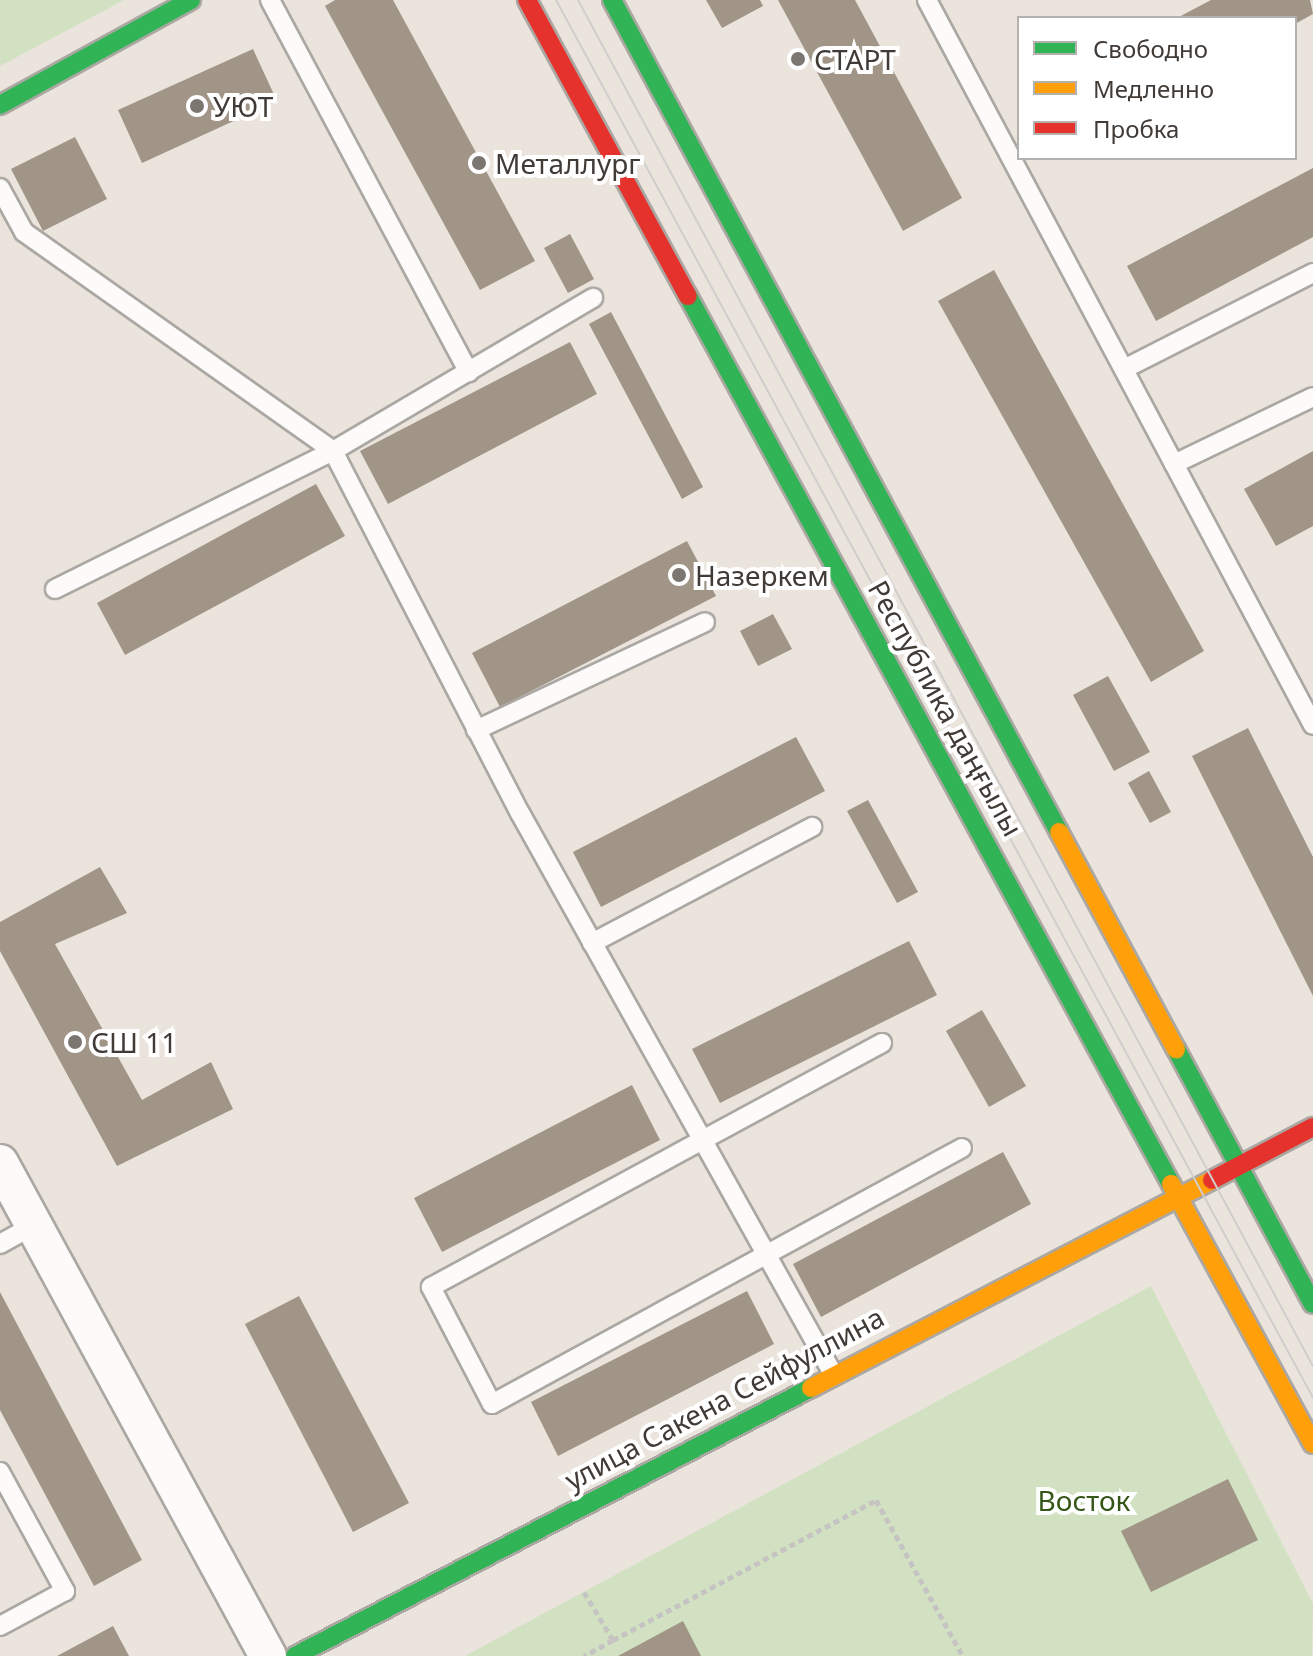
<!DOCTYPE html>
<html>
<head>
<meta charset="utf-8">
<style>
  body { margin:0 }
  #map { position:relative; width:1313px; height:1656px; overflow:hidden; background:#eae4dd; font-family:"Noto Sans",sans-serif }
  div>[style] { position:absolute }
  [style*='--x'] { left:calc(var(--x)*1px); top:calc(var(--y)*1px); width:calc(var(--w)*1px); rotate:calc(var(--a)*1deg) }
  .green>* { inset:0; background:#d2e1c2 }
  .building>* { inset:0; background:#a09586 }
  .path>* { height:5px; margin-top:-2.5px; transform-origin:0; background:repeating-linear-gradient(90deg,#c6c4c2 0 6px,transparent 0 10px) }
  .roads { filter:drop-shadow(2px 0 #aba7a2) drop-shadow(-2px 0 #aba7a2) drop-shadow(0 2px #aba7a2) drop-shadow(0 -2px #aba7a2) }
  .lane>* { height:18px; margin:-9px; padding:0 9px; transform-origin:9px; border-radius:9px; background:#fcfbfa }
  .street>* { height:36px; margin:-18px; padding:0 18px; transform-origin:18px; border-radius:18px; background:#fcfbfa }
  .fast>* { height:18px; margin:-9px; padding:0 9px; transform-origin:9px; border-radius:9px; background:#30b455 }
  .slow>* { height:18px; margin:-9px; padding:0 9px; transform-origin:9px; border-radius:9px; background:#ff9f0a }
  .jam>* { height:18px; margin:-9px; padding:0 9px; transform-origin:9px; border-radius:9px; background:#e5322d }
  .tram>* { height:2px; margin:-1px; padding:0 1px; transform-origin:1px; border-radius:1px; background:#d0cecc }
  .dots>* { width:22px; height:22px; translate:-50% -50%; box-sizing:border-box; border:4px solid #fff; border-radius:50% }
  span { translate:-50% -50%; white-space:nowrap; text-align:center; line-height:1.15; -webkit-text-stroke:8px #fff; paint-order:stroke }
  .poi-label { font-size:28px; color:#403b37 }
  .left { translate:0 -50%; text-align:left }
  .street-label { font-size:28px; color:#403b37 }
  .park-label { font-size:28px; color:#355618 }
  .legend { position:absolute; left:1017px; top:16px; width:280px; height:144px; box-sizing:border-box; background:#fff; border:2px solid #b3b1af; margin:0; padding:10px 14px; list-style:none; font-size:24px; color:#403b37 }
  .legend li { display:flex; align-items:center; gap:16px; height:40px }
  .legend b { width:40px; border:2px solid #b3b1af }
</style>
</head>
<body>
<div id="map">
  <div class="green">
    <div style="clip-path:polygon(0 0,124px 0,0 66px)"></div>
    <div style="clip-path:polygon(1151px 1286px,1313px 1604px,1312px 1656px,465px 1656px)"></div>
  </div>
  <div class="building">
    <div style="clip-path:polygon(335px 0,393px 0,535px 261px,480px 290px,325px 6px)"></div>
    <div style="clip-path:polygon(706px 0,760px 0,763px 6px,722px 28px)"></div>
    <div style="clip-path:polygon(778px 0,855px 0,962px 198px,903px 231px)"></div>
    <div style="clip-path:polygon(1211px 0,1310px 0,1313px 14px,1295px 24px,1295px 18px,1177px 18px)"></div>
    <div style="clip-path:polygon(253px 49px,277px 101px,142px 163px,118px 110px)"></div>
    <div style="clip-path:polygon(75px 137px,107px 199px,43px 231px,11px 169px)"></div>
    <div style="clip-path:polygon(1313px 168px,1313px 237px,1156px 321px,1127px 266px)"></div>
    <div style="clip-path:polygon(570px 234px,594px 279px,568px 293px,544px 248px)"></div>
    <div style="clip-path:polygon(994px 270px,1204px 651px,1151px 682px,938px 301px)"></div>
    <div style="clip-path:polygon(611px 312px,703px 487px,682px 499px,589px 324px)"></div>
    <div style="clip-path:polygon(570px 342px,597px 394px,388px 504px,360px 451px)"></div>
    <div style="clip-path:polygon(1313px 451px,1313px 526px,1276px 546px,1244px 489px)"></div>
    <div style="clip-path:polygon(316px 484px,345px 536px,125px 655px,97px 603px)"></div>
    <div style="clip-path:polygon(687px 541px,716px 596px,500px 707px,472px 653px)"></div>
    <div style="clip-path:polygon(773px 614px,792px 649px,758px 666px,740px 631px)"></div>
    <div style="clip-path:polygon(1108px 676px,1150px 752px,1114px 771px,1073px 695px)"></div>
    <div style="clip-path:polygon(1248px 728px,1313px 857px,1313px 996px,1192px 756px)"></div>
    <div style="clip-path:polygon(796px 737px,825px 791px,601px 907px,573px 852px)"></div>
    <div style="clip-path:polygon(1149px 771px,1171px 812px,1150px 823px,1128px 783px)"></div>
    <div style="clip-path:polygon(868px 800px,918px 892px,897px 903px,847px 811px)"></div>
    <div style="clip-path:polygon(100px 867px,127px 913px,55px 944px,142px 1100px,211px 1062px,233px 1109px,117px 1166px,0 951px,0 922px)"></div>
    <div style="clip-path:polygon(909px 941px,937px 995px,720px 1103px,692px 1049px)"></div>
    <div style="clip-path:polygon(982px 1010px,1026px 1086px,989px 1107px,946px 1031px)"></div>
    <div style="clip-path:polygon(632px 1085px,660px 1140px,442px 1252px,414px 1198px)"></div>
    <div style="clip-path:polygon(1003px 1152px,1031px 1204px,821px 1317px,793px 1264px)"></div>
    <div style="clip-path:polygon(747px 1291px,774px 1344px,558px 1456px,531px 1402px)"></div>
    <div style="clip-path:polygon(0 1292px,142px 1560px,94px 1586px,0 1410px)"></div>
    <div style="clip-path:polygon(299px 1296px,409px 1503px,353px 1532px,245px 1324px)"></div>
    <div style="clip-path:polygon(1228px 1479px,1258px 1540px,1151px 1592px,1121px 1531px)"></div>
    <div style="clip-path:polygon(683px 1621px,701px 1656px,618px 1656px)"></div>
    <div style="clip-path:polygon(113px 1626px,129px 1656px,57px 1656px)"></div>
  </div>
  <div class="path">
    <div style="--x:584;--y:1592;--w:56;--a:58.9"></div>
    <div style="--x:613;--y:1640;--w:33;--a:151"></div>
    <div style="--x:613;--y:1640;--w:298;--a:-28"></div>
    <div style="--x:876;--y:1500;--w:179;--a:60.9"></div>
  </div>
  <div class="roads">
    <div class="lane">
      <div style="--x:270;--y:0;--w:422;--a:61.9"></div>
      <div style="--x:927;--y:0;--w:821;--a:61.97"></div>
      <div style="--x:0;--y:188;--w:50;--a:61.4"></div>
      <div style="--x:24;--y:232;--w:379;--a:35.3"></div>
      <div style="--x:333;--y:451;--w:302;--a:-30.5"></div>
      <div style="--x:1124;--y:369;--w:212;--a:-26.9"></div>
      <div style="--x:1174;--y:464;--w:154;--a:-25.7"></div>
      <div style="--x:55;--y:589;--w:310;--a:-26.4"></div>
      <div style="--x:333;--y:451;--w:407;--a:62.7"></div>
      <div style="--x:520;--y:813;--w:640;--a:60.83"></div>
      <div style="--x:476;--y:730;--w:253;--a:-25.2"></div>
      <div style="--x:592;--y:943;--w:249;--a:-27.8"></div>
      <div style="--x:882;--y:1043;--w:513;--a:151.59"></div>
      <div style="--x:431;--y:1287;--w:132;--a:62.5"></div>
      <div style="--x:492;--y:1404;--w:535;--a:-28.58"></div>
      <div style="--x:0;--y:1244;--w:39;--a:-29"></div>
      <div style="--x:0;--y:1472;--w:136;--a:61.4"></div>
      <div style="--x:65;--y:1591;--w:74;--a:151.7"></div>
    </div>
    <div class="street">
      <div style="--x:0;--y:1163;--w:561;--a:61.47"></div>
    </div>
    <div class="fast">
      <div style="--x:612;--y:0;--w:944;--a:61.75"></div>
      <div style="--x:0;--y:105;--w:218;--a:-28.8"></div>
      <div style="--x:688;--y:296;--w:1011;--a:61.46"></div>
      <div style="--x:1176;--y:1049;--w:289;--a:61.8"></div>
      <div style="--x:295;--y:1656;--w:581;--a:-27.45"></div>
    </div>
    <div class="slow">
      <div style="--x:1059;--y:832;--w:247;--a:61.7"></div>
      <div style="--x:1171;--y:1184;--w:296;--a:61.4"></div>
      <div style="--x:811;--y:1388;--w:452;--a:-27.4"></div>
    </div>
    <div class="jam">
      <div style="--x:527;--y:0;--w:337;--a:61.5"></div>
      <div style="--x:1212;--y:1180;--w:114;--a:-27.7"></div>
    </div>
  </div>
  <div class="tram">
    <div style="--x:556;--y:0;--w:1590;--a:61.56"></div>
    <div style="--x:578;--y:0;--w:1551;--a:61.72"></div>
  </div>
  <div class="dots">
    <div style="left:798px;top:59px;background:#7c7671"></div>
    <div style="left:197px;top:106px;background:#7c7671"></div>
    <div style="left:479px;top:163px;background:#7c7671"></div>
    <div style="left:679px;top:575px;background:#7c7671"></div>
    <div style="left:75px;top:1042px;background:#7c7671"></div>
  </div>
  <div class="poi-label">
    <span class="left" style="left:814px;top:59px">СТАРТ</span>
    <span class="left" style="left:213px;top:106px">УЮТ</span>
    <span class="left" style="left:495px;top:163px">Металлург</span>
    <span class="left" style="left:695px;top:575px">Назеркем</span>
    <span class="left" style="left:91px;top:1042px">СШ 11</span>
  </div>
  <div class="street-label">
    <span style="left:946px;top:708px;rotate:61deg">Республика даңғылы</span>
    <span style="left:724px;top:1398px;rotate:-28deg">улица Сакена Сейфуллина</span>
  </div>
  <div class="park-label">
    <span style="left:1084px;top:1500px">Восток</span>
  </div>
  <ul class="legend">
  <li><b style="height:10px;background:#30b455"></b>Свободно</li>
  <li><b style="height:10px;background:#ff9f0a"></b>Медленно</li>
  <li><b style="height:10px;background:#e5322d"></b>Пробка</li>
  </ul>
</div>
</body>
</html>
